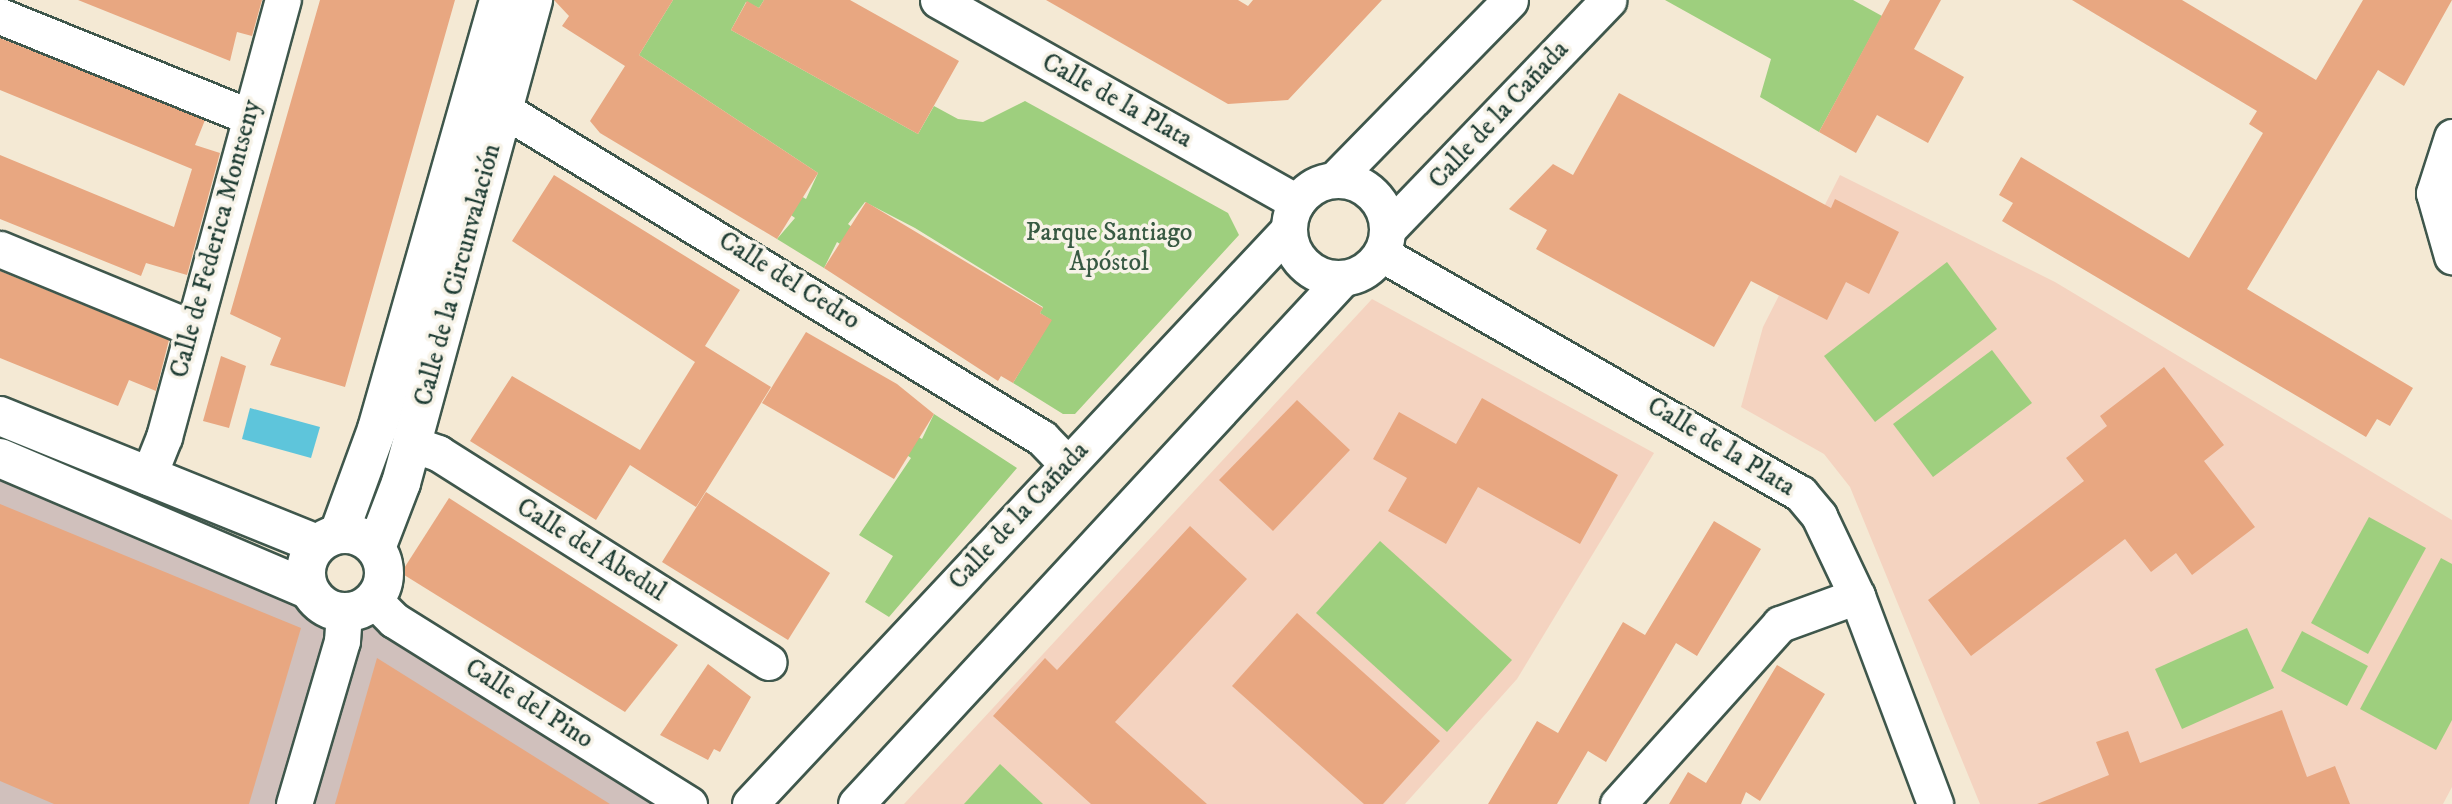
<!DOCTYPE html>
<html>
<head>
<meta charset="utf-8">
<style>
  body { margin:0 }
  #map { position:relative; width:2452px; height:804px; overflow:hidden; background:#f4e9d4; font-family:"IM FELL DW Pica",serif }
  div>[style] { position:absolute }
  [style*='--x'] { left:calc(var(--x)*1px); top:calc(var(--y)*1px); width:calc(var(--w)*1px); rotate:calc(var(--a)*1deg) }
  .built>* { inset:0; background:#f4d3c0 }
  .industrial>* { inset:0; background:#d0c0bc }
  .green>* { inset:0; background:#9ecf7e }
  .water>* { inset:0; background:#5ec5db }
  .building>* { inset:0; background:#e8a781 }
  .roads { filter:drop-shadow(2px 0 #3f574c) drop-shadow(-2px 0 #3f574c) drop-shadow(0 2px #3f574c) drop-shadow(0 -2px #3f574c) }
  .street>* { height:35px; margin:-17.5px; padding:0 17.5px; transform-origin:17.5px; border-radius:17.5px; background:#fff }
  .street>.ring { margin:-17.5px; padding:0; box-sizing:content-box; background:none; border:35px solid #fff; border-radius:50% }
  .secondary>* { height:38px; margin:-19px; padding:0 19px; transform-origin:19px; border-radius:19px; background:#fff }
  .secondary>.ring { margin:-19px; padding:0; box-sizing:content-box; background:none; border:38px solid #fff; border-radius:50% }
  span { translate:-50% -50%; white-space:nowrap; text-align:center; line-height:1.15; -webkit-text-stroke:7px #f7f3e8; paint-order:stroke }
  .street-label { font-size:26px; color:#1f3d34 }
  .park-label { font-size:26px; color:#385a43 }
</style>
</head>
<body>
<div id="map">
  <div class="built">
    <div style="clip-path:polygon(1840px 175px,2055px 282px,2452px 520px,2452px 787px,2443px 804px,1980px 804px,1850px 487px,1824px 454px,1741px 407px,1763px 327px)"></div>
    <div style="clip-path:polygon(1372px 299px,1654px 453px,1517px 679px,1405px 804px,904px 804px)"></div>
  </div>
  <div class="industrial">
    <div style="clip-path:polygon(0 458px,332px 610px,361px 609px,689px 804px,0 804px)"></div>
  </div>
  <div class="green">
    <div style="clip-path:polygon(673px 0,764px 0,759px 8px,746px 2px,731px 30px,918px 134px,934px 106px,958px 119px,983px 122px,1025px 101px,1228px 213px,1239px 235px,1075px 414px,1063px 414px,1013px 383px,1051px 320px,1040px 313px,1043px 307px,915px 228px,865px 202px,848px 224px,858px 232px,848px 249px,837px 242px,824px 268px,777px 239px,795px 218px,784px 210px,796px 193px,806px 199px,818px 173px,639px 55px)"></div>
    <div style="clip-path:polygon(1665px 0,1853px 0,1882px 16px,1819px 132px,1760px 97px,1771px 59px)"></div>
    <div style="clip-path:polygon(1947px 262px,1997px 329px,1875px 422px,1824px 356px)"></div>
    <div style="clip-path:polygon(1992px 350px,2032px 403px,1933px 477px,1893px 424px)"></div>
    <div style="clip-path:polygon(934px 414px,1017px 468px,889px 617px,865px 602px,893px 556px,859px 535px,911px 458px,901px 451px,913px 434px,922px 439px)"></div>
    <div style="clip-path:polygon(2369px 517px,2426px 548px,2368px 654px,2311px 623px)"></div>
    <div style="clip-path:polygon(1380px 541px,1512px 660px,1447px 732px,1316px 613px)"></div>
    <div style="clip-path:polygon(2441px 558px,2452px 564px,2452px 720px,2436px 750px,2360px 709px)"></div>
    <div style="clip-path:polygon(2247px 628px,2274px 688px,2182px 729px,2155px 669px)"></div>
    <div style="clip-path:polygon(2302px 631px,2368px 666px,2347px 706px,2281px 671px)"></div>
    <div style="clip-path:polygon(1000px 764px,1043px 804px,964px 804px)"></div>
  </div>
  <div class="water">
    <div style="clip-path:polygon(250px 408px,320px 427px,311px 458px,242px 439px)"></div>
  </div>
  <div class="building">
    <div style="clip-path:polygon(78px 0,262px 0,252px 36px,237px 32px,230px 61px)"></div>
    <div style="clip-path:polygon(320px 0,455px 0,345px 387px,270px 365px,281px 338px,230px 314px)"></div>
    <div style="clip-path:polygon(554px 0,673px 0,639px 55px,818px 173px,777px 239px,600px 133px,590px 121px,625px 66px,562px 26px,569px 16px)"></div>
    <div style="clip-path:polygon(764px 0,850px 0,959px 61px,918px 134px,731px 30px,747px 1px,759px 8px)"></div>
    <div style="clip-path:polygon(1046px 0,1238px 0,1248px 6px,1253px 0,1382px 0,1288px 100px,1228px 104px)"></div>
    <div style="clip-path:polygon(1890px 0,1941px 0,1914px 49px,1964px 77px,1928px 143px,1877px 115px,1856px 153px,1819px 132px)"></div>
    <div style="clip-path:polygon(2072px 0,2182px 0,2316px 80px,2363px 0,2452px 0,2404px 86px,2378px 70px,2247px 289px,2413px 388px,2390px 426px,2377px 419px,2366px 437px,2002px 221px,2013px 203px,1999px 195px,2021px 157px,2189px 258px,2263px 133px,2249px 124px,2257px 111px)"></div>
    <div style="clip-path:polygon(0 38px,205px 120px,195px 145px,220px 153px,187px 275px,146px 263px,141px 276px,0 219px,0 155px,174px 227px,192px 169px,0 90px)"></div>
    <div style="clip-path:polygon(1619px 93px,1831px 208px,1835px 199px,1899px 232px,1869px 294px,1846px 282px,1827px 320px,1751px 281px,1714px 347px,1536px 249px,1547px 230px,1509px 209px,1553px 164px,1573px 175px)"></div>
    <div style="clip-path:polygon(554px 175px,740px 290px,705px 346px,771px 387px,696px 507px,630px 465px,596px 520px,470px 441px,512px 376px,640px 450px,695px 362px,512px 241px)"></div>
    <div style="clip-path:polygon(866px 202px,1043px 308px,1040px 313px,1052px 320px,1013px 383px,1001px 376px,998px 381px,824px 268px)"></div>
    <div style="clip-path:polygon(0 271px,169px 340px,156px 391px,129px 380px,118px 406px,0 358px)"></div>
    <div style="clip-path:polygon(806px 332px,897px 384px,934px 414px,894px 479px,762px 403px)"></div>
    <div style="clip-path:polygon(221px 356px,246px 366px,229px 428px,203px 421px)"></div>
    <div style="clip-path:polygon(2164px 367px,2224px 445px,2204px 461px,2255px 527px,2192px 575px,2176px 553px,2151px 572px,2125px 539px,1971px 656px,1928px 600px,2084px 481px,2066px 458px,2107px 426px,2100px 416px)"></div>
    <div style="clip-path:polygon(1482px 398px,1618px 475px,1580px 544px,1478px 487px,1446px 544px,1388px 511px,1407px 478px,1373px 459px,1399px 412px,1456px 444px)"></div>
    <div style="clip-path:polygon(1297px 400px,1350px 450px,1273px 531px,1219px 480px)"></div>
    <div style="clip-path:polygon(706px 492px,830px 573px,788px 640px,662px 562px)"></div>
    <div style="clip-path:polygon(449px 498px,678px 645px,625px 712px,401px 573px)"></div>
    <div style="clip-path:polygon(0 504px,301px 628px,249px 804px,54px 804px,0 781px)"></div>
    <div style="clip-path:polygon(1714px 521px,1761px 549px,1697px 656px,1676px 643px,1606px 762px,1588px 751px,1557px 804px,1488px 804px,1537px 721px,1558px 733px,1623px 622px,1645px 635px)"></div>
    <div style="clip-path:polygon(1190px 526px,1247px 579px,1115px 722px,1207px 804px,1091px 804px,993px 716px,1045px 658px,1057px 670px)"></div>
    <div style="clip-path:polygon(1297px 613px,1440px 741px,1383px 804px,1364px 804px,1232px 686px)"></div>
    <div style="clip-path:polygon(377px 658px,551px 767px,610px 804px,335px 804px)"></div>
    <div style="clip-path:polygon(708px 664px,751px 697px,720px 752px,714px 749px,708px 760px,660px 735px)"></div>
    <div style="clip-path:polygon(1777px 665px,1825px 694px,1760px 801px,1746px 792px,1741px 804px,1669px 804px,1688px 772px,1706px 783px)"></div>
    <div style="clip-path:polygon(2282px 710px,2307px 777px,2335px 766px,2350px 804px,2037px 804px,2109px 775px,2096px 742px,2128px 731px,2140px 763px)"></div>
  </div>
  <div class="roads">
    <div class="street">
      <div style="--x:938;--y:0;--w:412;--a:29.4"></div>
      <div style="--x:0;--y:16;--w:267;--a:22"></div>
      <div style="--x:504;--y:110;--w:630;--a:31.37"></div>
      <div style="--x:1042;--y:438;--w:36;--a:46"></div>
      <div style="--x:2452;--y:137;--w:59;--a:107.8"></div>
      <div style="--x:2434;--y:193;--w:66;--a:74.1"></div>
      <div style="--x:1335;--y:179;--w:250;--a:-45.6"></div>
      <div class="ring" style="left:1289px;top:180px;width:63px;height:63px"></div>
      <div style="--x:1388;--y:229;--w:318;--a:-46.1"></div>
      <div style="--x:0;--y:249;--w:208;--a:22.4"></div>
      <div style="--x:1382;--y:254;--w:482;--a:29.8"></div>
      <div style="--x:1800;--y:493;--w:30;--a:50"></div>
      <div style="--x:1819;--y:516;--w:89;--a:64.6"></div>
      <div style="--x:1857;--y:596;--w:222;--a:69.4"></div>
      <div style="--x:412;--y:444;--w:28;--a:19"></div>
      <div style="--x:438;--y:453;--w:391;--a:32.3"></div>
      <div style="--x:148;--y:477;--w:43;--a:-68.2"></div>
      <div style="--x:164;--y:437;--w:453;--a:-74.8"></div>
      <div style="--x:374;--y:600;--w:28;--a:45"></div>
      <div style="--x:394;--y:620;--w:348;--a:32"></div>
      <div style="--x:294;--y:804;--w:170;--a:-73.6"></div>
      <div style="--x:342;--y:641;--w:28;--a:-86"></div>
      <div style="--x:750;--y:804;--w:788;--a:-46.85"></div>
      <div style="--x:856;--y:804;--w:715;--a:-47.21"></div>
      <div style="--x:1618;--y:804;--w:242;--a:-48"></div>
      <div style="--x:1780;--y:624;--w:82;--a:-20"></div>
    </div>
    <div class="secondary">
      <div style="--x:0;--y:416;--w:342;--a:22"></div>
      <div style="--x:0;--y:458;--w:336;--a:23.1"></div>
      <div style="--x:339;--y:533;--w:111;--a:-69.9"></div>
      <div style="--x:377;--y:429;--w:446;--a:-74.1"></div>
      <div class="ring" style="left:306px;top:534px;width:40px;height:40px"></div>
      <div style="--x:376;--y:548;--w:70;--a:-69"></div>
      <div style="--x:401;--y:483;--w:501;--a:-74.71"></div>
    </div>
  </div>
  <div class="street-label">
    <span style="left:1117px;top:101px;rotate:29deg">Calle de la Plata</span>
    <span style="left:1499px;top:115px;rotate:-47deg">Calle de la Cañada</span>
    <span style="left:216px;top:239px;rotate:-75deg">Calle de Federica Montseny</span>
    <span style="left:458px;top:275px;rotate:-75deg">Calle de la Circunvalación</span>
    <span style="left:789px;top:281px;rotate:32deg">Calle del Cedro</span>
    <span style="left:1721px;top:447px;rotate:31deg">Calle de la Plata</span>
    <span style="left:1019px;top:516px;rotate:-47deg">Calle de la Cañada</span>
    <span style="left:591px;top:550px;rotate:32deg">Calle del Abedul</span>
    <span style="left:529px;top:704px;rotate:32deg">Calle del Pino</span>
  </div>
  <div class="park-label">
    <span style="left:1109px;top:248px">Parque Santiago<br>Apóstol</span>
  </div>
</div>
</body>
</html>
